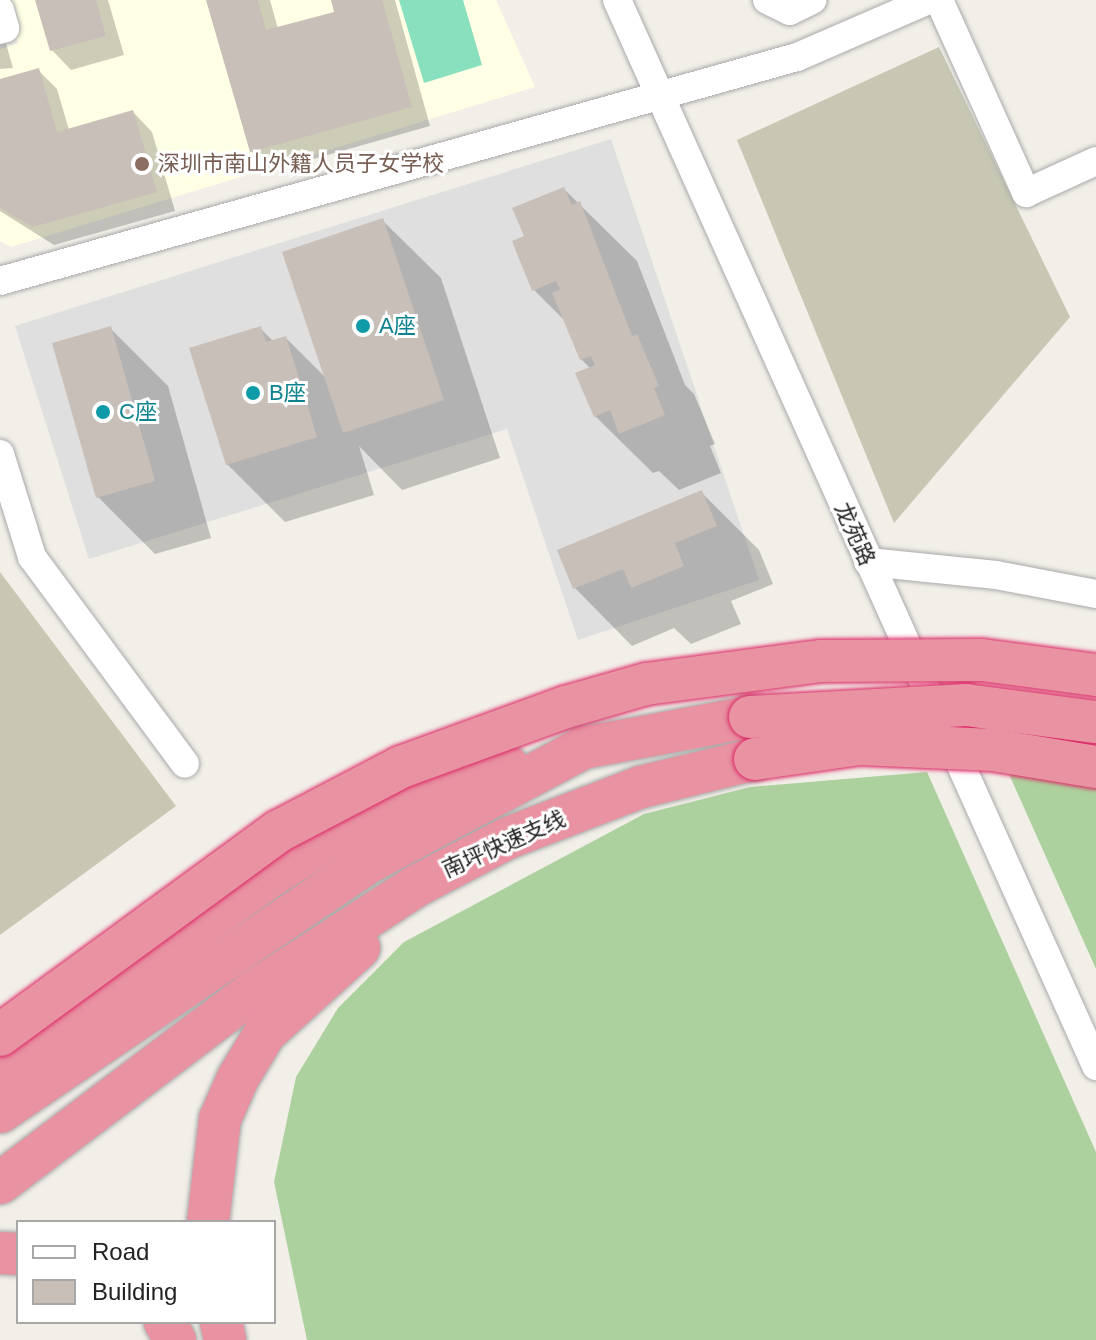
<!DOCTYPE html>
<html>
<head>
<meta charset="utf-8">
<style>
	body { margin:0 }
	#map { position:relative; width:1096px; height:1340px; overflow:hidden; background:#f2efe9; font-family:Arial,"Noto Sans SC",sans-serif }
	div>[style] { position:absolute }
	[style*='--x'] { left:calc(var(--x)*1px); top:calc(var(--y)*1px); width:calc(var(--w)*1px); rotate:calc(var(--a)*1deg) }
	.residential>* { inset:0; background:#e0dfdf }
	.education>* { inset:0; background:#ffffe5 }
	.construction>* { inset:0; background:#c7c7b4 }
	.forest>* { inset:0; background:#add19e }
	.pitch>* { inset:0; background:#88e0be }
	.shadow>* { inset:0; background:#0003 }
	.building>* { inset:0; background:#c7bfb8 }
	.roads { filter:drop-shadow(0 0 2px #a9a9a9) drop-shadow(0 0 2px #a9a9a9) }
	.minor>* { height:28px; margin:-14px; padding:0 14px; transform-origin:14px; border-radius:14px; background:#fff }
	.highway>* { height:42px; margin:-21px; padding:0 21px; transform-origin:21px; border-radius:21px; background:#e892a2 }
	.bridges { filter:drop-shadow(0 0 2px #dc2a67) drop-shadow(0 0 2px #dc2a67) }
	.highway-bridge>* { height:42px; margin:-21px; padding:0 21px; transform-origin:21px; border-radius:21px; background:#e892a2 }
	.dots>* { width:22px; height:22px; translate:-50% -50%; box-sizing:border-box; border:4px solid #fff; border-radius:50% }
	span { translate:-50% -50%; white-space:nowrap; text-align:center; line-height:1.15; -webkit-text-stroke:6px #fff; paint-order:stroke }
	.education-label { font-size:22px; color:#785e54 }
	.left { translate:0 -50%; text-align:left }
	.culture-label { font-size:22px; color:#0d838f }
	.street-label { font-size:22px; color:#222 }
	.legend { position:absolute; left:16px; top:1220px; width:260px; height:104px; box-sizing:border-box; background:#fff; border:2px solid #a7a7a7; margin:0; padding:10px 14px; list-style:none; font-size:24px; color:#222 }
	.legend li { display:flex; align-items:center; gap:16px; height:40px }
	.legend b { width:40px; border:2px solid #a7a7a7 }
</style>
</head>
<body>
<div id="map">
	<div class="residential">
		<div style="clip-path:polygon(611px 139px,759px 580px,578px 640px,507px 429px,89px 559px,15px 326px)"></div>
	</div>
	<div class="education">
		<div style="clip-path:polygon(6px 0,496px 0,535px 87px,11px 247px,0 241px,0 49px,18px 43px)"></div>
	</div>
	<div class="construction">
		<div style="clip-path:polygon(939px 47px,1070px 317px,894px 523px,737px 140px)"></div>
		<div style="clip-path:polygon(0 572px,176px 806px,0 935px)"></div>
	</div>
	<div class="forest">
		<div style="clip-path:polygon(1004px 763px,1096px 781px,1096px 969px)"></div>
		<div style="clip-path:polygon(927px 772px,1096px 1152px,1096px 1340px,307px 1340px,274px 1182px,296px 1077px,338px 1008px,404px 942px,644px 814px,750px 787px)"></div>
	</div>
	<div class="pitch">
		<div style="clip-path:polygon(399px 0,463px 0,482px 65px,424px 83px)"></div>
	</div>
	<div class="shadow">
		<div style="clip-path:polygon(37px 0,108px 0,124px 55px,71px 70px,52px 50px)"></div>
		<div style="clip-path:polygon(208px 0,270px 0,278px 29px,336px 13px,333px 0,395px 0,430px 126px,271px 171px,251px 151px)"></div>
		<div style="clip-path:polygon(0 23px,13px 68px,0 69px)"></div>
		<div style="clip-path:polygon(38px 70px,57px 89px,69px 130px,133px 112px,152px 132px,175px 211px,54px 245px,0 211px,0 81px)"></div>
		<div style="clip-path:polygon(564px 189px,637px 261px,685px 385px,694px 394px,715px 444px,710px 446px,721px 473px,679px 490px,659px 471px,653px 473px,595px 416px,591px 369px,581px 359px,566px 322px,534px 290px,527px 237px)"></div>
		<div style="clip-path:polygon(383px 221px,441px 278px,500px 458px,402px 490px,359px 446px,374px 495px,285px 522px,227px 464px,260px 328px,274px 342px,286px 338px,327px 379px)"></div>
		<div style="clip-path:polygon(110px 328px,168px 386px,211px 538px,155px 554px,98px 497px)"></div>
		<div style="clip-path:polygon(702px 493px,759px 550px,773px 584px,731px 601px,741px 624px,691px 644px,674px 628px,632px 646px,575px 588px)"></div>
	</div>
	<div class="building">
		<div style="clip-path:polygon(35px 0,96px 0,106px 36px,50px 51px)"></div>
		<div style="clip-path:polygon(206px 0,258px 0,266px 30px,334px 12px,331px 0,382px 0,412px 107px,250px 152px)"></div>
		<div style="clip-path:polygon(39px 68px,57px 132px,133px 110px,157px 192px,33px 227px,0 208px,0 79px)"></div>
		<div style="clip-path:polygon(564px 187px,572px 205px,580px 201px,632px 336px,637px 334px,659px 386px,654px 388px,665px 415px,619px 434px,610px 410px,594px 417px,575px 373px,595px 365px,591px 356px,580px 360px,552px 293px,560px 289px,556px 281px,532px 291px,512px 241px,524px 236px,512px 208px)"></div>
		<div style="clip-path:polygon(383px 218px,444px 400px,343px 433px,282px 252px)"></div>
		<div style="clip-path:polygon(111px 326px,155px 481px,96px 498px,52px 343px)"></div>
		<div style="clip-path:polygon(261px 326px,266px 342px,286px 336px,317px 437px,226px 465px,189px 348px)"></div>
		<div style="clip-path:polygon(702px 490px,717px 526px,675px 543px,684px 566px,631px 588px,623px 569px,573px 589px,557px 550px)"></div>
	</div>
	<div class="roads">
		<div class="minor">
			<div style="--x:617;--y:0;--w:1169;--a:65.8"></div>
			<div style="--x:767;--y:0;--w:25;--a:26"></div>
			<div style="--x:790;--y:11;--w:25;--a:-26"></div>
			<div style="--x:939;--y:0;--w:212;--a:65.7"></div>
			<div style="--x:1026;--y:193;--w:77;--a:-24.6"></div>
			<div style="--x:0;--y:10;--w:19;--a:74"></div>
			<div style="--x:5;--y:28;--w:5;--a:158"></div>
			<div style="--x:0;--y:281;--w:828;--a:-15.7"></div>
			<div style="--x:797;--y:57;--w:144;--a:-23.4"></div>
			<div style="--x:0;--y:454;--w:108;--a:72.7"></div>
			<div style="--x:32;--y:557;--w:257;--a:53.5"></div>
			<div style="--x:868;--y:562;--w:129;--a:5.8"></div>
			<div style="--x:996;--y:575;--w:102;--a:10.8"></div>
		</div>
		<div class="highway">
			<div style="--x:0;--y:1068;--w:339;--a:-35.3"></div>
			<div style="--x:277;--y:872;--w:77;--a:-32.2"></div>
			<div style="--x:342;--y:831;--w:74;--a:-25.5"></div>
			<div style="--x:409;--y:799;--w:104;--a:-18.4"></div>
			<div style="--x:0;--y:1112;--w:446;--a:-34.1"></div>
			<div style="--x:369;--y:862;--w:242;--a:-28"></div>
			<div style="--x:583;--y:748;--w:170;--a:-10.5"></div>
			<div style="--x:0;--y:1183;--w:318;--a:-37.1"></div>
			<div style="--x:254;--y:991;--w:195;--a:-32.9"></div>
			<div style="--x:418;--y:885;--w:102;--a:-27.6"></div>
			<div style="--x:508;--y:838;--w:142;--a:-21"></div>
			<div style="--x:641;--y:787;--w:117;--a:-13.8"></div>
			<div style="--x:208;--y:1222;--w:104;--a:-83.4"></div>
			<div style="--x:220;--y:1119;--w:45;--a:-66.3"></div>
			<div style="--x:238;--y:1078;--w:52;--a:-59"></div>
			<div style="--x:265;--y:1033;--w:127;--a:-42.1"></div>
			<div style="--x:0;--y:1253;--w:18;--a:3"></div>
			<div style="--x:165;--y:1322;--w:21;--a:61"></div>
			<div style="--x:221;--y:1322;--w:18;--a:77"></div>
		</div>
	</div>
	<div class="bridges">
		<div class="highway-bridge">
			<div style="--x:750;--y:717;--w:216;--a:-3.2"></div>
			<div style="--x:966;--y:705;--w:131;--a:7.5"></div>
			<div style="--x:755;--y:759;--w:106;--a:-8.1"></div>
			<div style="--x:860;--y:744;--w:133;--a:2.6"></div>
			<div style="--x:993;--y:750;--w:104;--a:9.4"></div>
			<div style="--x:0;--y:1035;--w:346;--a:-36.2"></div>
			<div style="--x:279;--y:831;--w:138;--a:-27.7"></div>
			<div style="--x:401;--y:767;--w:176;--a:-20"></div>
			<div style="--x:566;--y:707;--w:83;--a:-16"></div>
			<div style="--x:646;--y:684;--w:177;--a:-7.5"></div>
			<div style="--x:821;--y:661;--w:161;--a:-0.4"></div>
			<div style="--x:982;--y:660;--w:115;--a:7.5"></div>
		</div>
	</div>
	<div class="dots">
		<div style="left:142px;top:164px;background:#8d6e63"></div>
		<div style="left:363px;top:326px;background:#0f9aa8"></div>
		<div style="left:253px;top:393px;background:#0f9aa8"></div>
		<div style="left:103px;top:412px;background:#0f9aa8"></div>
	</div>
	<div class="education-label">
		<span class="left" style="left:158px;top:164px">深圳市南山外籍人员子女学校</span>
	</div>
	<div class="culture-label">
		<span class="left" style="left:379px;top:326px">A座</span>
		<span class="left" style="left:269px;top:393px">B座</span>
		<span class="left" style="left:119px;top:412px">C座</span>
	</div>
	<div class="street-label">
		<span style="left:855px;top:534px;rotate:66deg">龙苑路</span>
		<span style="left:504px;top:844px;rotate:-24deg">南坪快速支线</span>
	</div>
	<ul class="legend">
	<li><b style="height:10px;background:#fff"></b>Road</li>
	<li><b style="height:22px;background:#c7bfb8"></b>Building</li>
	</ul>
</div>
</body>
</html>
